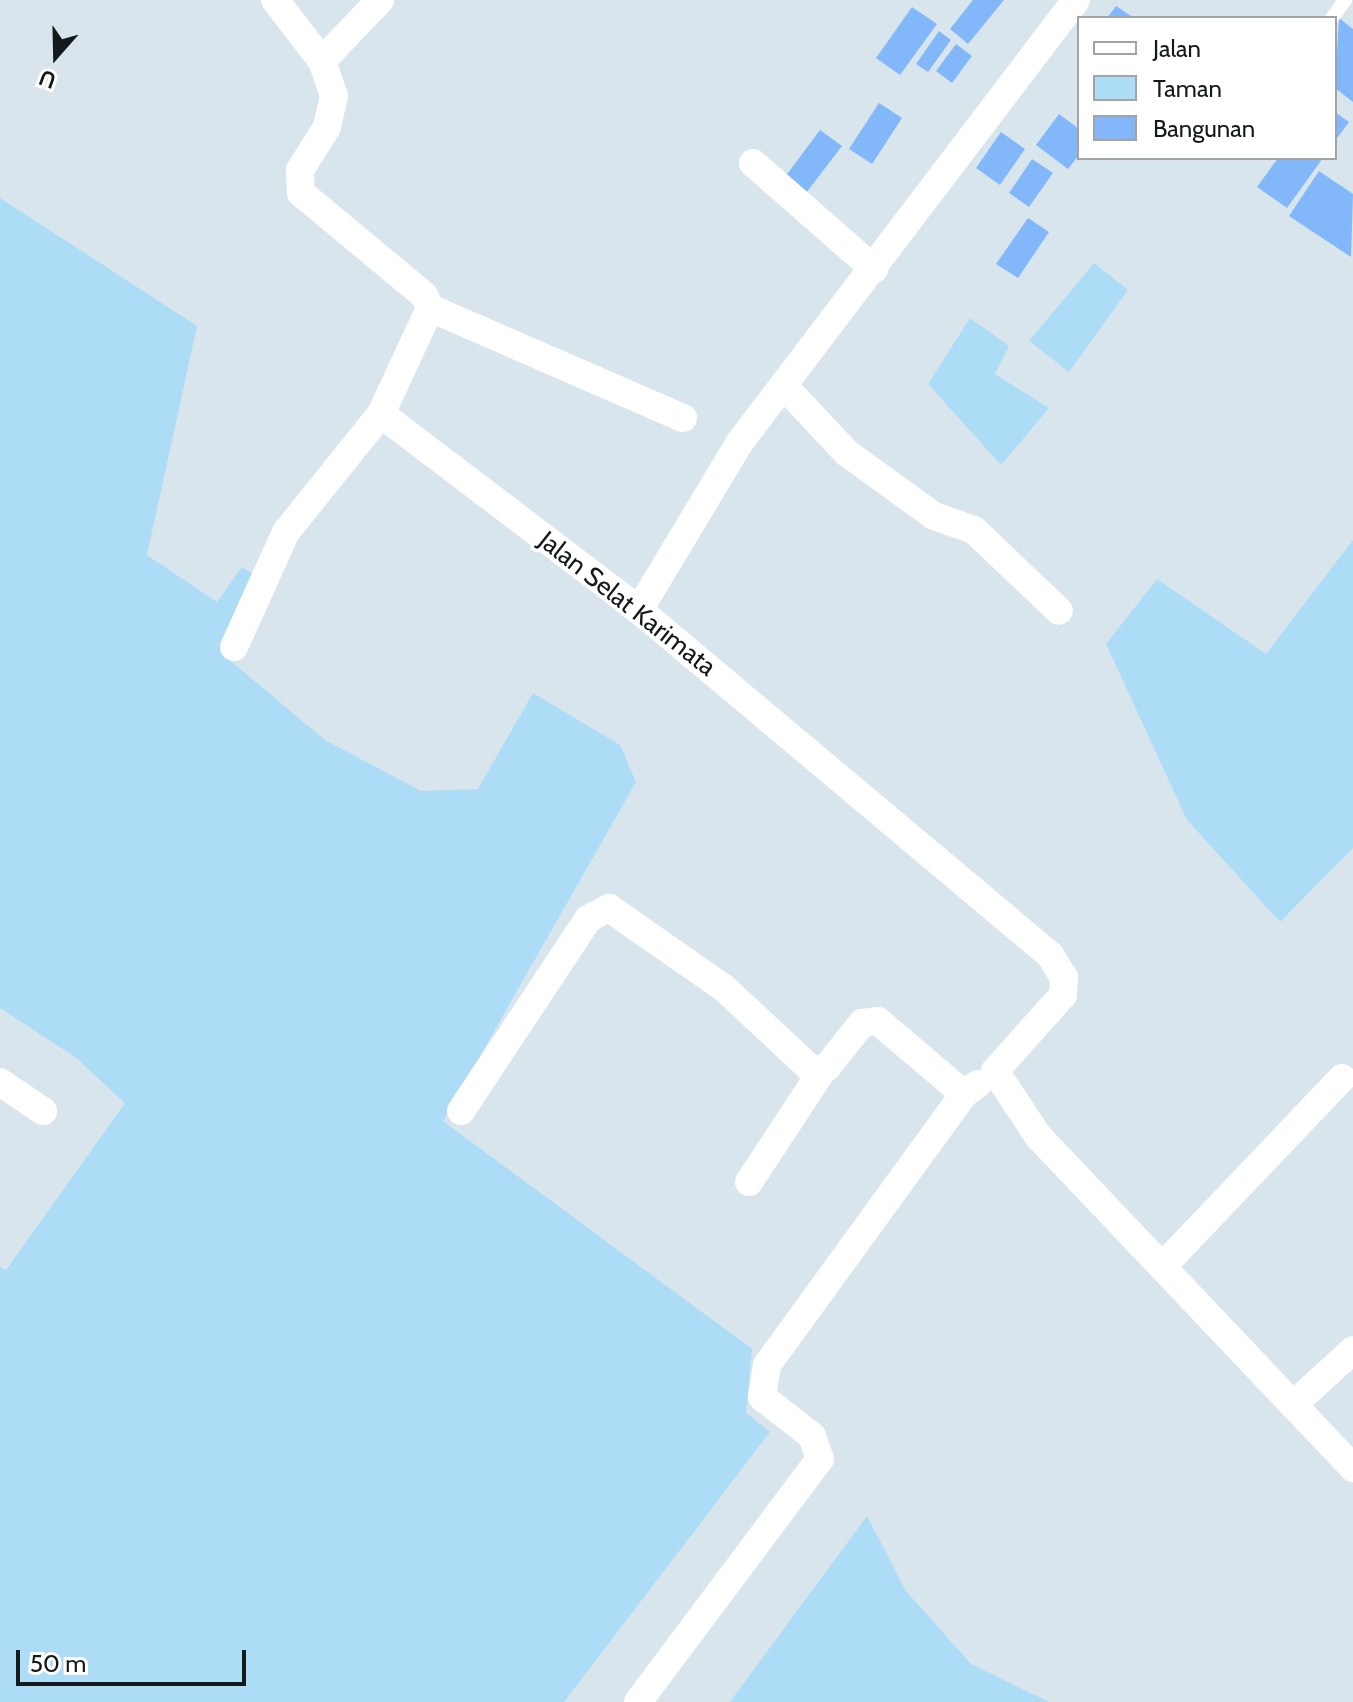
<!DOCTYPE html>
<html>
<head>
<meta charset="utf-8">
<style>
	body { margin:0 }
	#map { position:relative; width:1353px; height:1702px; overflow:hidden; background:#d8e5ed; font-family:Cabin,sans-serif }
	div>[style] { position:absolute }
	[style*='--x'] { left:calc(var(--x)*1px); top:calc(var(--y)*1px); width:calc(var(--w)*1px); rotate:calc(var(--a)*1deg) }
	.green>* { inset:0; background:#adddf6 }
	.building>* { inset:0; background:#82b8f9 }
	.service>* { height:14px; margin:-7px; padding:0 7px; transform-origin:7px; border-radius:7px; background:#fff }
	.minor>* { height:28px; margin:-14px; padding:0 14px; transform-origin:14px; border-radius:14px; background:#fff }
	span { translate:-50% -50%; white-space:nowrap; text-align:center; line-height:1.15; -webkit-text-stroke:7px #fff; paint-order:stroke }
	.street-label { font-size:26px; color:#14191c }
	.legend { position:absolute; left:1077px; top:16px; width:260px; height:144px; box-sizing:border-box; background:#fff; border:2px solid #a1a3a4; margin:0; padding:10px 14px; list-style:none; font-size:24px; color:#14191c }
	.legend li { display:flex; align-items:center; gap:16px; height:40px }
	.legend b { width:40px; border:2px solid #a1a3a4 }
	.north { position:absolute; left:16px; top:16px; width:80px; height:80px; -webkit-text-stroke:6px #fff; paint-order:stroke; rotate:200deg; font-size:22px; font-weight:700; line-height:32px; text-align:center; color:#14191c }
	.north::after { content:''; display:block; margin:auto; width:28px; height:36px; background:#14191c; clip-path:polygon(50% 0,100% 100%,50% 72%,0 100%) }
	.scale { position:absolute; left:16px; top:1650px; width:230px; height:36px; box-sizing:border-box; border:4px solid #14191c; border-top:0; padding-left:10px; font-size:24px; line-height:28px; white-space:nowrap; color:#14191c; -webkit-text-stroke:6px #fff; paint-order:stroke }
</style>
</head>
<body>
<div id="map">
	<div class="green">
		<div style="clip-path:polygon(0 198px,197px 326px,147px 555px,217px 602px,242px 567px,256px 576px,221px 653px,325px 740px,421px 791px,478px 789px,533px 693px,620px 745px,636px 782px,443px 1121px,752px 1349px,746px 1413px,770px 1432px,564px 1702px,0 1702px,0 1267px,6px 1270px,125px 1103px,75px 1057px,0 1008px)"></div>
		<div style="clip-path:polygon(1094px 263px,1128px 290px,1069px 372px,1029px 341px)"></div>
		<div style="clip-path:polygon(970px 318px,1009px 346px,995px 374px,1049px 408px,1001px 465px,928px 384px)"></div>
		<div style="clip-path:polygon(1353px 540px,1353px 848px,1280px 922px,1187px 820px,1106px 644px,1157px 579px,1266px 654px)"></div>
		<div style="clip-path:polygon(867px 1516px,906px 1591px,971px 1664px,1049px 1702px,730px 1702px)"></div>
	</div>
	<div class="building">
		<div style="clip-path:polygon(973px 0,1004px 0,968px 44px,950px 29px)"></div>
		<div style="clip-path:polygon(1116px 6px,1134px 18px,1107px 18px)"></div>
		<div style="clip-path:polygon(912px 7px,937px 24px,900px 75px,876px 58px)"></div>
		<div style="clip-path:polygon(1339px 18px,1353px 29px,1353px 102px,1335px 88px)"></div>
		<div style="clip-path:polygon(939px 31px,951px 40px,928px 72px,916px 64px)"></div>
		<div style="clip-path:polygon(956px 44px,972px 56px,952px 83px,936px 71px)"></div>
		<div style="clip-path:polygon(879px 103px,902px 118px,872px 164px,849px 149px)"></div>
		<div style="clip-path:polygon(1335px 112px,1349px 122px,1335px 141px)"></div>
		<div style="clip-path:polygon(1059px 114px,1079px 129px,1079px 155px,1068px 169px,1036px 145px)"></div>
		<div style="clip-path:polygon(820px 130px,842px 146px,806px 193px,785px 177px)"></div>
		<div style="clip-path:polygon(1001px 132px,1025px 149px,1000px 185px,976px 168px)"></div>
		<div style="clip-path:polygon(1278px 158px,1323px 158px,1287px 208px,1257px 187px)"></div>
		<div style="clip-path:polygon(1032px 159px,1053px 173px,1029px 207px,1009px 193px)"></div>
		<div style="clip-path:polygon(1319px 171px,1353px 194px,1351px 257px,1289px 216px)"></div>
		<div style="clip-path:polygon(1028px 218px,1049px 232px,1018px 278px,996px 264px)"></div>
	</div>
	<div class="service">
		<div style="--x:1332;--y:18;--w:22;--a:-54"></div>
	</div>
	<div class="minor">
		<div style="--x:275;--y:0;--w:77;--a:52.4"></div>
		<div style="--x:322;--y:61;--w:37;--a:71"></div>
		<div style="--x:334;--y:96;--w:32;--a:103"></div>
		<div style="--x:327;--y:127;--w:51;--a:122.1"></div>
		<div style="--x:300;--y:170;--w:23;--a:88"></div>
		<div style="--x:301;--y:193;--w:160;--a:39.7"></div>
		<div style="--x:424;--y:295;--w:14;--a:65"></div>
		<div style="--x:430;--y:308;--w:117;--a:114.8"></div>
		<div style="--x:381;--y:414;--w:324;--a:37.2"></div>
		<div style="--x:639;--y:610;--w:537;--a:40.01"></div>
		<div style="--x:1050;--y:955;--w:26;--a:58"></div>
		<div style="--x:1064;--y:977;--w:18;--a:93"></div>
		<div style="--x:1063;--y:995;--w:102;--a:131.8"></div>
		<div style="--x:995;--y:1071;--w:78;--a:56.5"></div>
		<div style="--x:1038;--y:1136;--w:458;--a:46.5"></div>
		<div style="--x:322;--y:61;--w:84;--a:-46.4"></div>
		<div style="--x:753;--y:163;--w:161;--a:41.2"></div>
		<div style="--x:430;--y:308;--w:276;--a:23.5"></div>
		<div style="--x:784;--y:386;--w:92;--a:46.8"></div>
		<div style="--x:847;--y:453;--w:107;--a:35.9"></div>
		<div style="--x:934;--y:516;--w:42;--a:19.3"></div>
		<div style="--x:974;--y:530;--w:117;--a:43.6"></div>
		<div style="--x:639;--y:610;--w:196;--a:-59"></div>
		<div style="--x:740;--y:442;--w:555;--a:-52.76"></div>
		<div style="--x:234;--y:647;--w:126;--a:-65.7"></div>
		<div style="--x:286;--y:532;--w:151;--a:-51.2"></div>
		<div style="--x:0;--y:1082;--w:52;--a:34"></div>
		<div style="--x:461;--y:1111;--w:230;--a:-56.5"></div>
		<div style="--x:588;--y:919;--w:24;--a:-28"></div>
		<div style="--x:609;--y:908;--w:140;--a:34.8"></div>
		<div style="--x:724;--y:988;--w:122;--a:43"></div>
		<div style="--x:813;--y:1071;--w:15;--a:-16"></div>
		<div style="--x:827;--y:1067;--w:56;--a:-51.5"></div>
		<div style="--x:862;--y:1023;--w:16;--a:-7"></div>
		<div style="--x:878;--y:1021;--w:113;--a:40.3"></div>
		<div style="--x:964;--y:1094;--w:17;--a:-36"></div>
		<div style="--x:749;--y:1182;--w:133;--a:-56.7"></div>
		<div style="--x:1162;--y:1267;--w:261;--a:-46.4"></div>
		<div style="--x:1293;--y:1405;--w:81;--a:-42.5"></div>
		<div style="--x:638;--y:1702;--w:304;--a:-53.2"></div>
		<div style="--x:820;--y:1459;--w:24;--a:-109"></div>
		<div style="--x:812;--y:1436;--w:63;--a:-142"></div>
		<div style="--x:762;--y:1397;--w:32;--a:-81"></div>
		<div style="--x:767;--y:1365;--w:335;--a:-54"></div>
	</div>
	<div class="street-label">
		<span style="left:627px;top:604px;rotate:38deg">Jalan Selat Karimata</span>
	</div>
	<ul class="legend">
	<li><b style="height:10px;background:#fff"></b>Jalan</li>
	<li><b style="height:22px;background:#adddf6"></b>Taman</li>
	<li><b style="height:22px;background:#82b8f9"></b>Bangunan</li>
	</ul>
	<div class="north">U</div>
	<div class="scale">50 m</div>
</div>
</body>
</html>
